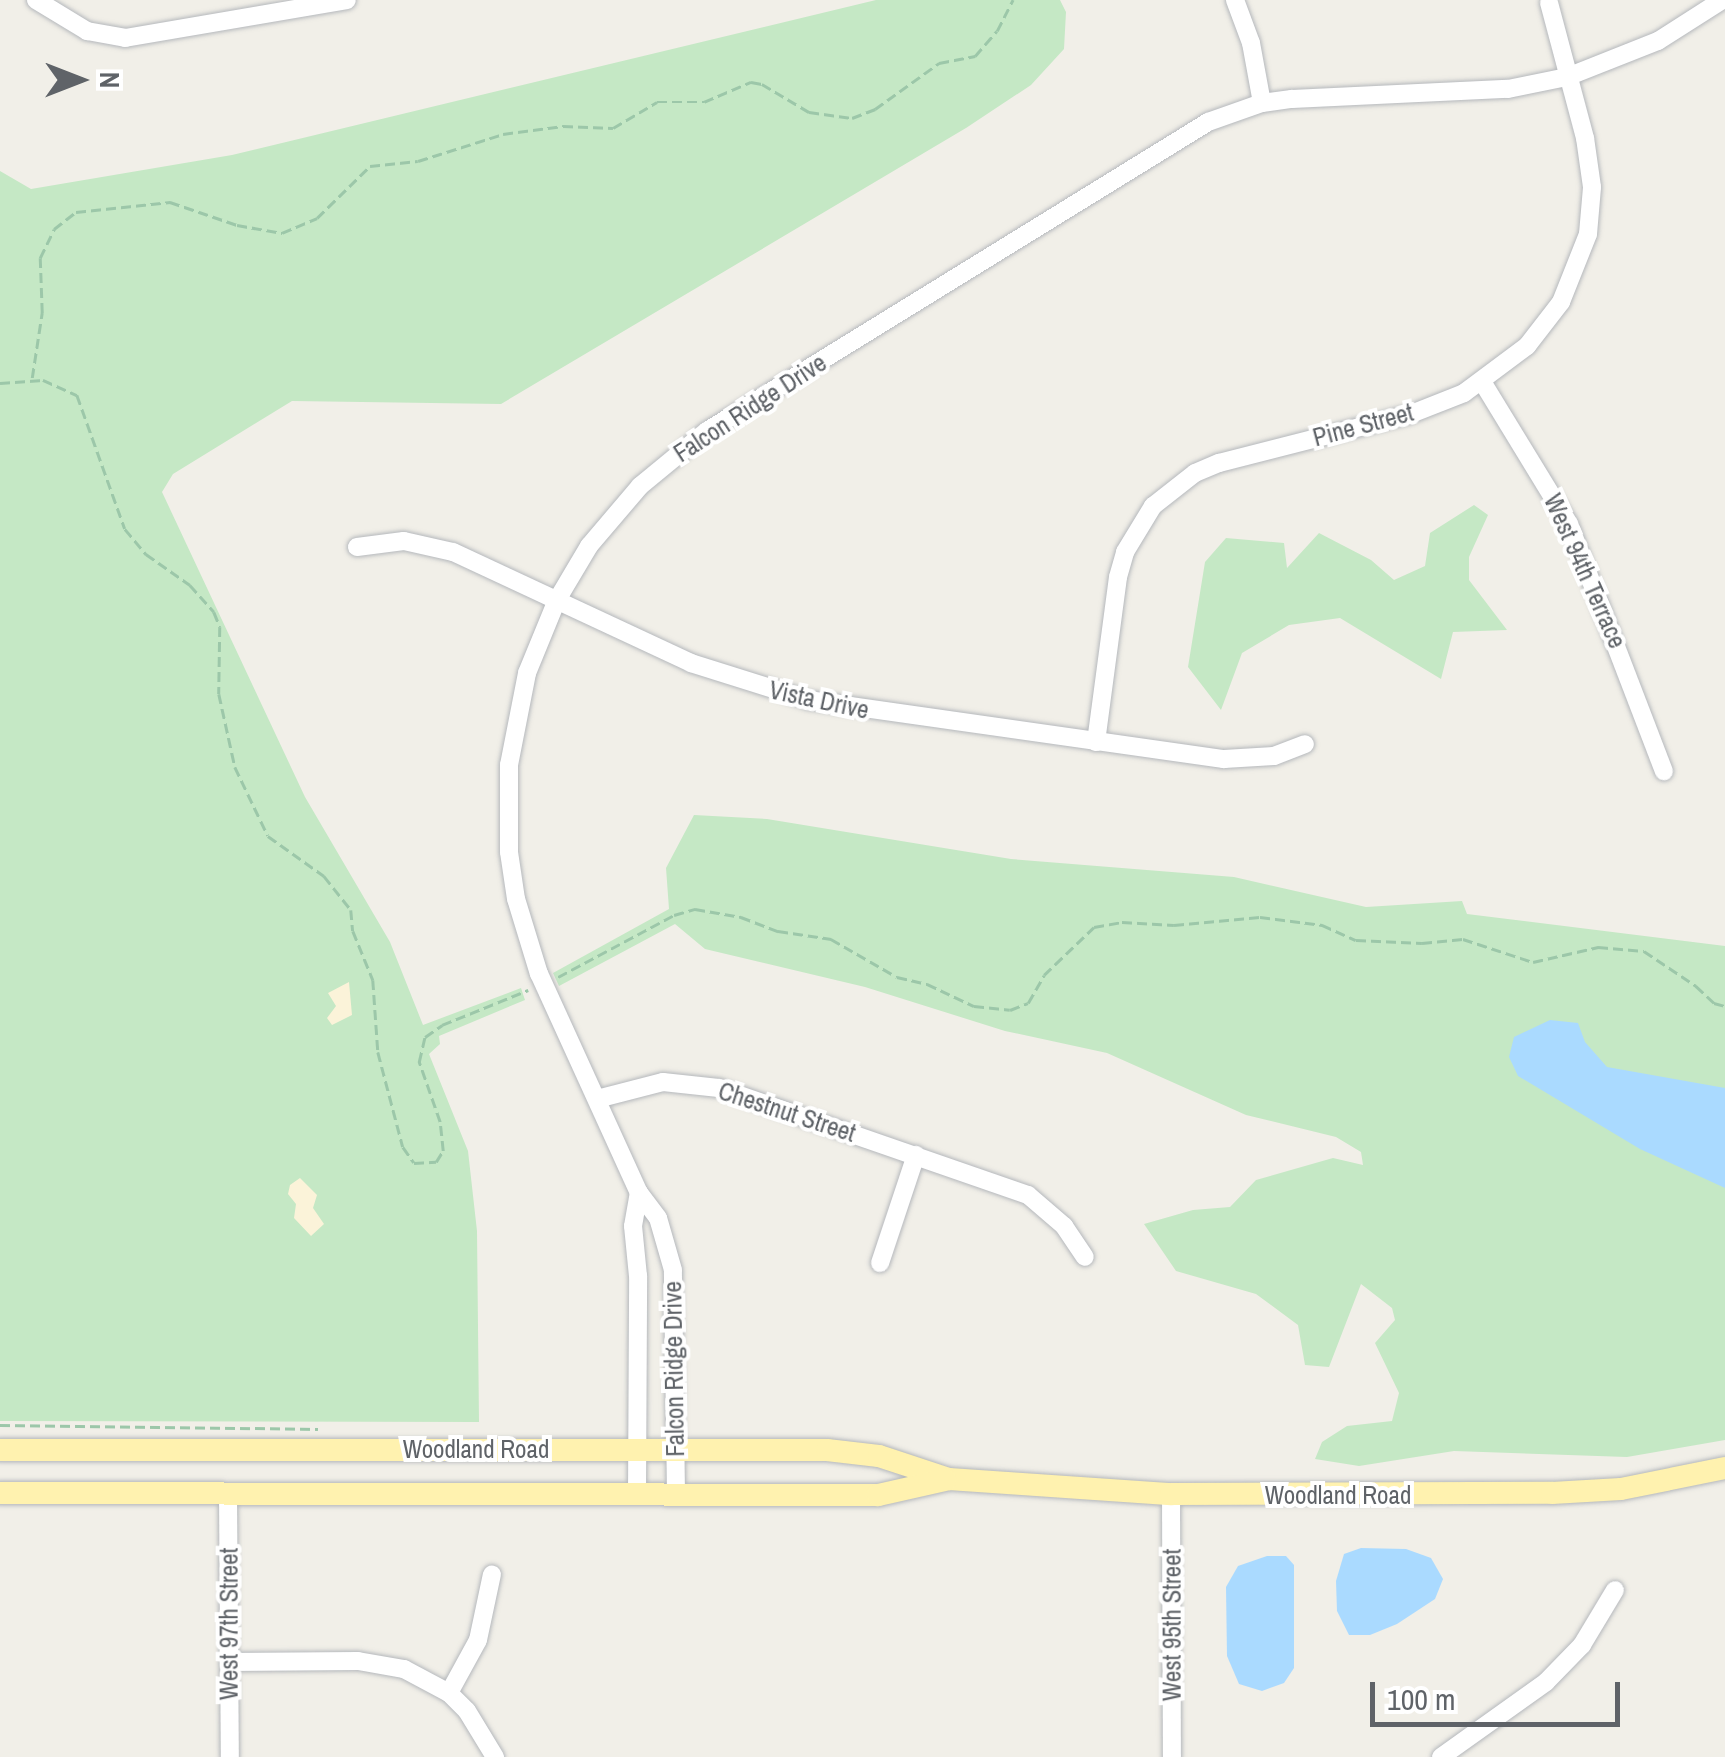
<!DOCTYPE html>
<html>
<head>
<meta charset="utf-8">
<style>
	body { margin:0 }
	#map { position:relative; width:1725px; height:1757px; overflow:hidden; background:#f1efe8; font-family:"Archivo Narrow",sans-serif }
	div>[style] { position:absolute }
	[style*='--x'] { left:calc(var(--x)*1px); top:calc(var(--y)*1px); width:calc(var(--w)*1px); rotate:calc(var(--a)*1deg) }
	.green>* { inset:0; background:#c5e8c5 }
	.sand>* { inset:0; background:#fbf3d9 }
	.water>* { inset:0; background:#aadaff }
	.path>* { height:2.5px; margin-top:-1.25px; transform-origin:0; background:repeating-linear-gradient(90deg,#9cc7a9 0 10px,transparent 0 15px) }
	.roads { filter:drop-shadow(0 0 2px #b5b8bc) drop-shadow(0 0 2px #b5b8bc) }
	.minor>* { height:18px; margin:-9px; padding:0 9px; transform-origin:9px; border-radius:9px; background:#fff }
	.major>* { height:22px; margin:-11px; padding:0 11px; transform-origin:11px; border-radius:11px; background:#fff2af }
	span { translate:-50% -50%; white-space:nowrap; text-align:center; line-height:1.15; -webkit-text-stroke:8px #fff; paint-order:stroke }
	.street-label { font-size:25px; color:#5f6368 }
	.north { position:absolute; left:30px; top:30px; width:100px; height:100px; -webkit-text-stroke:8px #fff; paint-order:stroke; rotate:90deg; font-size:28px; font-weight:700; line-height:40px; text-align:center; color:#5f6368 }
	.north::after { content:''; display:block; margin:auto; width:35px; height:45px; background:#5f6368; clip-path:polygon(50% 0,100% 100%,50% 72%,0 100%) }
	.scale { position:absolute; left:1370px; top:1682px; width:250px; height:45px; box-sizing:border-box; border:5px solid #5f6368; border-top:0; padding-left:12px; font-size:30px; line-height:35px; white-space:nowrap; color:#5f6368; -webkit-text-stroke:8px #fff; paint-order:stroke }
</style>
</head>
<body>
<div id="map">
	<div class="green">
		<div style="clip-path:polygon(876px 0,1060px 0,1066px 12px,1064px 49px,1031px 85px,966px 128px,501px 404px,292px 401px,173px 474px,162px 492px,305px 797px,390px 942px,423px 1025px,521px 988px,525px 1000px,439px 1036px,440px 1044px,429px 1054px,468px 1151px,477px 1231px,479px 1422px,0 1421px,0 171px,31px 189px,232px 155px)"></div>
		<div style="clip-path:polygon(1474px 505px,1488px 515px,1469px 557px,1469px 580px,1507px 630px,1453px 632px,1441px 679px,1340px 618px,1289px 625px,1242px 653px,1221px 710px,1188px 667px,1205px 562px,1226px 538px,1284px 543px,1287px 568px,1319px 533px,1371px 560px,1394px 580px,1425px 566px,1430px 533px)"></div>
		<div style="clip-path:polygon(694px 815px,767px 819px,1011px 859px,1234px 877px,1366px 907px,1462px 901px,1467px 914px,1725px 946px,1725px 1440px,1627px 1457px,1454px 1451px,1359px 1466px,1315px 1459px,1322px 1442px,1347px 1426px,1392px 1421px,1399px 1393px,1375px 1343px,1395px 1320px,1392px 1308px,1361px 1284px,1329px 1367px,1305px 1365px,1298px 1325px,1256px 1294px,1176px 1271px,1144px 1224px,1193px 1210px,1230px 1207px,1256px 1180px,1333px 1158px,1363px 1165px,1361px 1152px,1336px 1137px,1246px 1115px,1107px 1053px,1005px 1031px,865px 987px,705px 949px,675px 924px,559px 986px,553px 973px,669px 909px,666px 868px)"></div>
	</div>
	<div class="sand">
		<div style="clip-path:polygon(349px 982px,352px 1015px,332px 1025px,327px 1018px,336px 1006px,328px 993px)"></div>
		<div style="clip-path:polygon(300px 1178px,317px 1195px,313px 1208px,324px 1224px,311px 1236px,294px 1218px,296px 1204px,288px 1194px,290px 1185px)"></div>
	</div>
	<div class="water">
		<div style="clip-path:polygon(1550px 1020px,1578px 1023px,1585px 1042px,1607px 1067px,1725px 1088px,1725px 1188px,1640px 1149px,1518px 1076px,1509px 1057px,1514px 1037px)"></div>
		<div style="clip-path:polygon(1361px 1548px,1406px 1549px,1431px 1558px,1443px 1579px,1435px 1599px,1397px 1624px,1370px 1635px,1349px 1635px,1337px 1611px,1336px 1581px,1344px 1554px)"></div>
		<div style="clip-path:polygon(1267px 1556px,1286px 1556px,1294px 1565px,1294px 1668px,1284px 1683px,1262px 1691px,1239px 1684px,1227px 1656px,1226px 1587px,1238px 1566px)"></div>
	</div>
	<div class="path">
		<div style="--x:32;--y:378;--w:66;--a:-81.3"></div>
		<div style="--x:42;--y:313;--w:55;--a:-92.1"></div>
		<div style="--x:40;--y:258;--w:32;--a:-64"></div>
		<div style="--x:54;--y:229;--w:28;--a:-38"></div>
		<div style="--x:76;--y:212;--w:95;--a:-6.1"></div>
		<div style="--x:170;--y:202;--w:71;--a:18.9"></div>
		<div style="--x:237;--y:225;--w:46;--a:10.1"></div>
		<div style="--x:282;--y:233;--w:38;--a:-23"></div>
		<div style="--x:317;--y:218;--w:74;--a:-44.5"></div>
		<div style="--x:370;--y:166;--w:48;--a:-5.9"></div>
		<div style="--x:418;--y:161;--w:89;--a:-17.6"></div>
		<div style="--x:503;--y:134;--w:61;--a:-7.6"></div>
		<div style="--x:563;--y:126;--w:50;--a:2.3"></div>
		<div style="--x:613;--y:128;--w:51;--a:-30.6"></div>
		<div style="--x:657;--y:102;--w:47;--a:0"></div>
		<div style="--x:704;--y:102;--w:51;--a:-23.1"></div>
		<div style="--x:751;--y:82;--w:11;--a:10"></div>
		<div style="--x:762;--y:84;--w:55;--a:30.8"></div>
		<div style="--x:809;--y:112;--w:43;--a:7.9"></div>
		<div style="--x:852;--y:118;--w:25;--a:-21"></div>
		<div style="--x:875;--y:109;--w:79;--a:-35.7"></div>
		<div style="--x:939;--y:63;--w:37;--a:-11"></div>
		<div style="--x:975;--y:56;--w:33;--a:-49"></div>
		<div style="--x:997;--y:31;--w:35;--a:-63"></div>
		<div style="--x:0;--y:383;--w:43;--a:-4"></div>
		<div style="--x:43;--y:380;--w:37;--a:24"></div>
		<div style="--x:77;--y:395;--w:142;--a:70.3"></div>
		<div style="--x:125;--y:529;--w:33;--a:50"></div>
		<div style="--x:146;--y:554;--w:54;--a:35.2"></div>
		<div style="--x:190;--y:585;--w:36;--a:48"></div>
		<div style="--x:214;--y:612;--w:16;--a:68"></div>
		<div style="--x:220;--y:627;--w:67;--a:90.9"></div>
		<div style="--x:219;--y:694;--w:75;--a:77.6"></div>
		<div style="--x:235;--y:767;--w:76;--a:64.4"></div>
		<div style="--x:268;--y:836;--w:69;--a:35.5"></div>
		<div style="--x:324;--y:876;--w:43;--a:51.5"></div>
		<div style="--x:351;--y:910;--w:21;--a:85"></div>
		<div style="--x:353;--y:931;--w:53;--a:67.8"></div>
		<div style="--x:373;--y:980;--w:72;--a:86"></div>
		<div style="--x:378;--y:1052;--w:98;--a:75.3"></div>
		<div style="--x:403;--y:1147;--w:19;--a:55"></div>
		<div style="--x:414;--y:1163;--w:22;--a:-3"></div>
		<div style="--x:436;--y:1162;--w:13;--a:-58"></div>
		<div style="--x:443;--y:1151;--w:29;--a:-96"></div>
		<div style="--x:440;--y:1122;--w:64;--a:-109.3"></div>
		<div style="--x:419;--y:1062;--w:26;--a:-77"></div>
		<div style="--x:425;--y:1037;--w:21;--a:-35"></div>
		<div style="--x:442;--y:1025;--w:93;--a:-22.1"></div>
		<div style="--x:558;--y:977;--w:132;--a:-28.1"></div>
		<div style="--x:674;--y:915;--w:22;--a:-16"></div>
		<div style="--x:695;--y:909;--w:47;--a:9.9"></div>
		<div style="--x:741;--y:917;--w:40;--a:21"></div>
		<div style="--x:778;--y:931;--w:54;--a:8.6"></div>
		<div style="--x:831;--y:939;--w:76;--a:29.9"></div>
		<div style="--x:897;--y:977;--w:31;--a:13"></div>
		<div style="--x:927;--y:984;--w:52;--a:25.1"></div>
		<div style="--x:974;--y:1006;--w:36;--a:6"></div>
		<div style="--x:1010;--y:1010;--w:19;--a:-21"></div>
		<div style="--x:1028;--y:1003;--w:32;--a:-60"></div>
		<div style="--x:1044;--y:975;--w:69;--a:-43.8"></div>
		<div style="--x:1094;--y:927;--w:28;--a:-10"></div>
		<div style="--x:1122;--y:922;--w:52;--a:3.3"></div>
		<div style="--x:1174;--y:925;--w:86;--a:-5.3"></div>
		<div style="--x:1260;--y:917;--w:63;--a:7.4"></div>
		<div style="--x:1322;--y:925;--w:37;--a:24"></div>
		<div style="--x:1356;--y:940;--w:66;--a:2.6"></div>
		<div style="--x:1422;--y:943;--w:41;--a:-5.6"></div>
		<div style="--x:1463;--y:939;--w:74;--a:18.2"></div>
		<div style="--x:1533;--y:962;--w:67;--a:-13"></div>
		<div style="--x:1598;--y:947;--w:46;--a:5"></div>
		<div style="--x:1644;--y:951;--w:63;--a:33.9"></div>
		<div style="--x:1696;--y:986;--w:25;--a:43"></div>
		<div style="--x:1714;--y:1003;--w:11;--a:15"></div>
		<div style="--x:0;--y:1425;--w:318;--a:0.7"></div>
	</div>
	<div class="roads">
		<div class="minor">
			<div style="--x:36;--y:0;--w:60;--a:31.3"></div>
			<div style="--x:87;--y:31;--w:39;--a:10"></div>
			<div style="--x:125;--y:38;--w:225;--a:-9.7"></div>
			<div style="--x:1235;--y:0;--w:46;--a:69.6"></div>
			<div style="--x:1251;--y:43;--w:61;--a:79.6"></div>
			<div style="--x:1483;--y:383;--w:165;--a:58.6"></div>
			<div style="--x:1569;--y:524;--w:265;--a:69"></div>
			<div style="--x:357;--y:547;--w:47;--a:-7.3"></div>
			<div style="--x:404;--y:541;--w:50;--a:12.7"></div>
			<div style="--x:453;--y:552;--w:263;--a:25"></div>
			<div style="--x:691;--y:663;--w:123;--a:17.5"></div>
			<div style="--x:808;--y:700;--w:420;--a:8.1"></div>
			<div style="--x:1224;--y:759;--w:50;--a:-3.4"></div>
			<div style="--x:1274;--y:756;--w:33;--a:-21"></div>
			<div style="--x:1096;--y:742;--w:166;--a:-82.4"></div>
			<div style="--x:1118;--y:577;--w:26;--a:-74"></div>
			<div style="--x:1125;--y:552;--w:54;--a:-58.7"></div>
			<div style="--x:1153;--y:506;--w:53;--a:-38.2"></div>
			<div style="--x:1195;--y:473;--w:26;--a:-23"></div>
			<div style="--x:1219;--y:463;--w:198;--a:-14.3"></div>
			<div style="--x:1411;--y:414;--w:57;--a:-21.6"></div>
			<div style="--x:1464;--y:393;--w:79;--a:-36.7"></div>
			<div style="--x:1527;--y:346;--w:56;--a:-52.3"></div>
			<div style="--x:1561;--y:302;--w:73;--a:-68.3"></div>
			<div style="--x:1588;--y:234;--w:47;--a:-85.1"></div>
			<div style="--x:1592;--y:187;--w:49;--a:-98.1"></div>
			<div style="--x:1585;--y:138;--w:140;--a:-104.9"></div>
			<div style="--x:597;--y:1099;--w:68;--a:-14.4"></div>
			<div style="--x:663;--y:1082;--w:56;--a:6.1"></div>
			<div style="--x:719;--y:1088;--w:327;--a:19.1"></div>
			<div style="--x:1028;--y:1195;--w:48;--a:40.7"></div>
			<div style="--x:1064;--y:1226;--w:37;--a:56"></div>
			<div style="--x:880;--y:1263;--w:114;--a:-71.6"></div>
			<div style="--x:228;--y:1492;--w:265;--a:89.6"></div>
			<div style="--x:637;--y:1494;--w:218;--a:-89.7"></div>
			<div style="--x:638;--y:1276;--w:50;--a:-95.7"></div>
			<div style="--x:633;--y:1226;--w:34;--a:-80"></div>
			<div style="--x:676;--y:1494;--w:224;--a:-90.8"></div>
			<div style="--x:673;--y:1270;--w:54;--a:-106.1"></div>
			<div style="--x:658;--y:1218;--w:31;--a:-127"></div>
			<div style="--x:639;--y:1193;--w:241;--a:-114.5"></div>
			<div style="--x:539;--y:974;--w:78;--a:-107"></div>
			<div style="--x:516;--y:899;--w:48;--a:-98.5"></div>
			<div style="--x:509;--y:852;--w:87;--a:-90"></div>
			<div style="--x:509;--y:765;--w:94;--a:-78.9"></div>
			<div style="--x:527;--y:673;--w:79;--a:-67.7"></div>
			<div style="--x:557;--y:600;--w:63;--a:-59.3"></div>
			<div style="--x:589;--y:546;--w:79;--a:-49.6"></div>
			<div style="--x:640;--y:486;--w:87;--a:-39.4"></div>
			<div style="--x:707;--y:431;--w:589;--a:-31.66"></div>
			<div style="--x:1208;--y:122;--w:57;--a:-19.4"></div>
			<div style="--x:1262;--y:103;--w:30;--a:-8"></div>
			<div style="--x:1292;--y:99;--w:216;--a:-2.7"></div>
			<div style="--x:1508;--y:89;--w:60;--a:-11.5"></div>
			<div style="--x:1567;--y:77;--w:98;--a:-21.6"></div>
			<div style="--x:1658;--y:41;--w:76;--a:-32.6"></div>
			<div style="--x:1171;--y:1494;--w:263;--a:89.8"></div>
			<div style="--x:229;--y:1662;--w:129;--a:-0.4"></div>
			<div style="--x:358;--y:1661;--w:47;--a:9.9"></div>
			<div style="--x:404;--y:1669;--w:51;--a:28.1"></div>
			<div style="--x:449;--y:1693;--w:25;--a:45"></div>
			<div style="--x:467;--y:1711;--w:54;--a:58.7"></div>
			<div style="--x:449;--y:1693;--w:60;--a:-61.3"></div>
			<div style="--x:478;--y:1640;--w:67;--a:-78"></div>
			<div style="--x:1441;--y:1757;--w:129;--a:-35.5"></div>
			<div style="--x:1546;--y:1682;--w:52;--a:-45.8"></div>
			<div style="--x:1582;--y:1645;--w:64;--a:-59"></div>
		</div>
		<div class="major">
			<div style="--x:0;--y:1450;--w:827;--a:0"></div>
			<div style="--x:827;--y:1450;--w:52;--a:6.6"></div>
			<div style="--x:879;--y:1456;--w:74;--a:18.2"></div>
			<div style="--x:949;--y:1479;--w:223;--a:3.9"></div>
			<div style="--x:1171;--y:1494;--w:381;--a:-0.2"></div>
			<div style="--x:1552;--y:1493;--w:69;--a:-3.3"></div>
			<div style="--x:1621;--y:1489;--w:106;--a:-11.4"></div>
			<div style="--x:0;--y:1493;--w:878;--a:0.13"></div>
			<div style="--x:878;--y:1495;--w:69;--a:-12.6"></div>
		</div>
	</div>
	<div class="street-label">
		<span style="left:750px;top:408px;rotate:-33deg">Falcon Ridge Drive</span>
		<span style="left:1363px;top:425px;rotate:-15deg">Pine Street</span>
		<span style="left:1585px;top:571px;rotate:66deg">West 94th Terrace</span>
		<span style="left:819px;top:700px;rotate:12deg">Vista Drive</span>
		<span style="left:787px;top:1112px;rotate:18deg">Chestnut Street</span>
		<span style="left:674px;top:1369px;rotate:-91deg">Falcon Ridge Drive</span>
		<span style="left:476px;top:1449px">Woodland Road</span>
		<span style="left:1338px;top:1495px">Woodland Road</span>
		<span style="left:229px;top:1624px;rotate:-90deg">West 97th Street</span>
		<span style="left:1172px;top:1625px;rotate:-90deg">West 95th Street</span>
	</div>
	<div class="north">N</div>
	<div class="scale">100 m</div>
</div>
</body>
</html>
